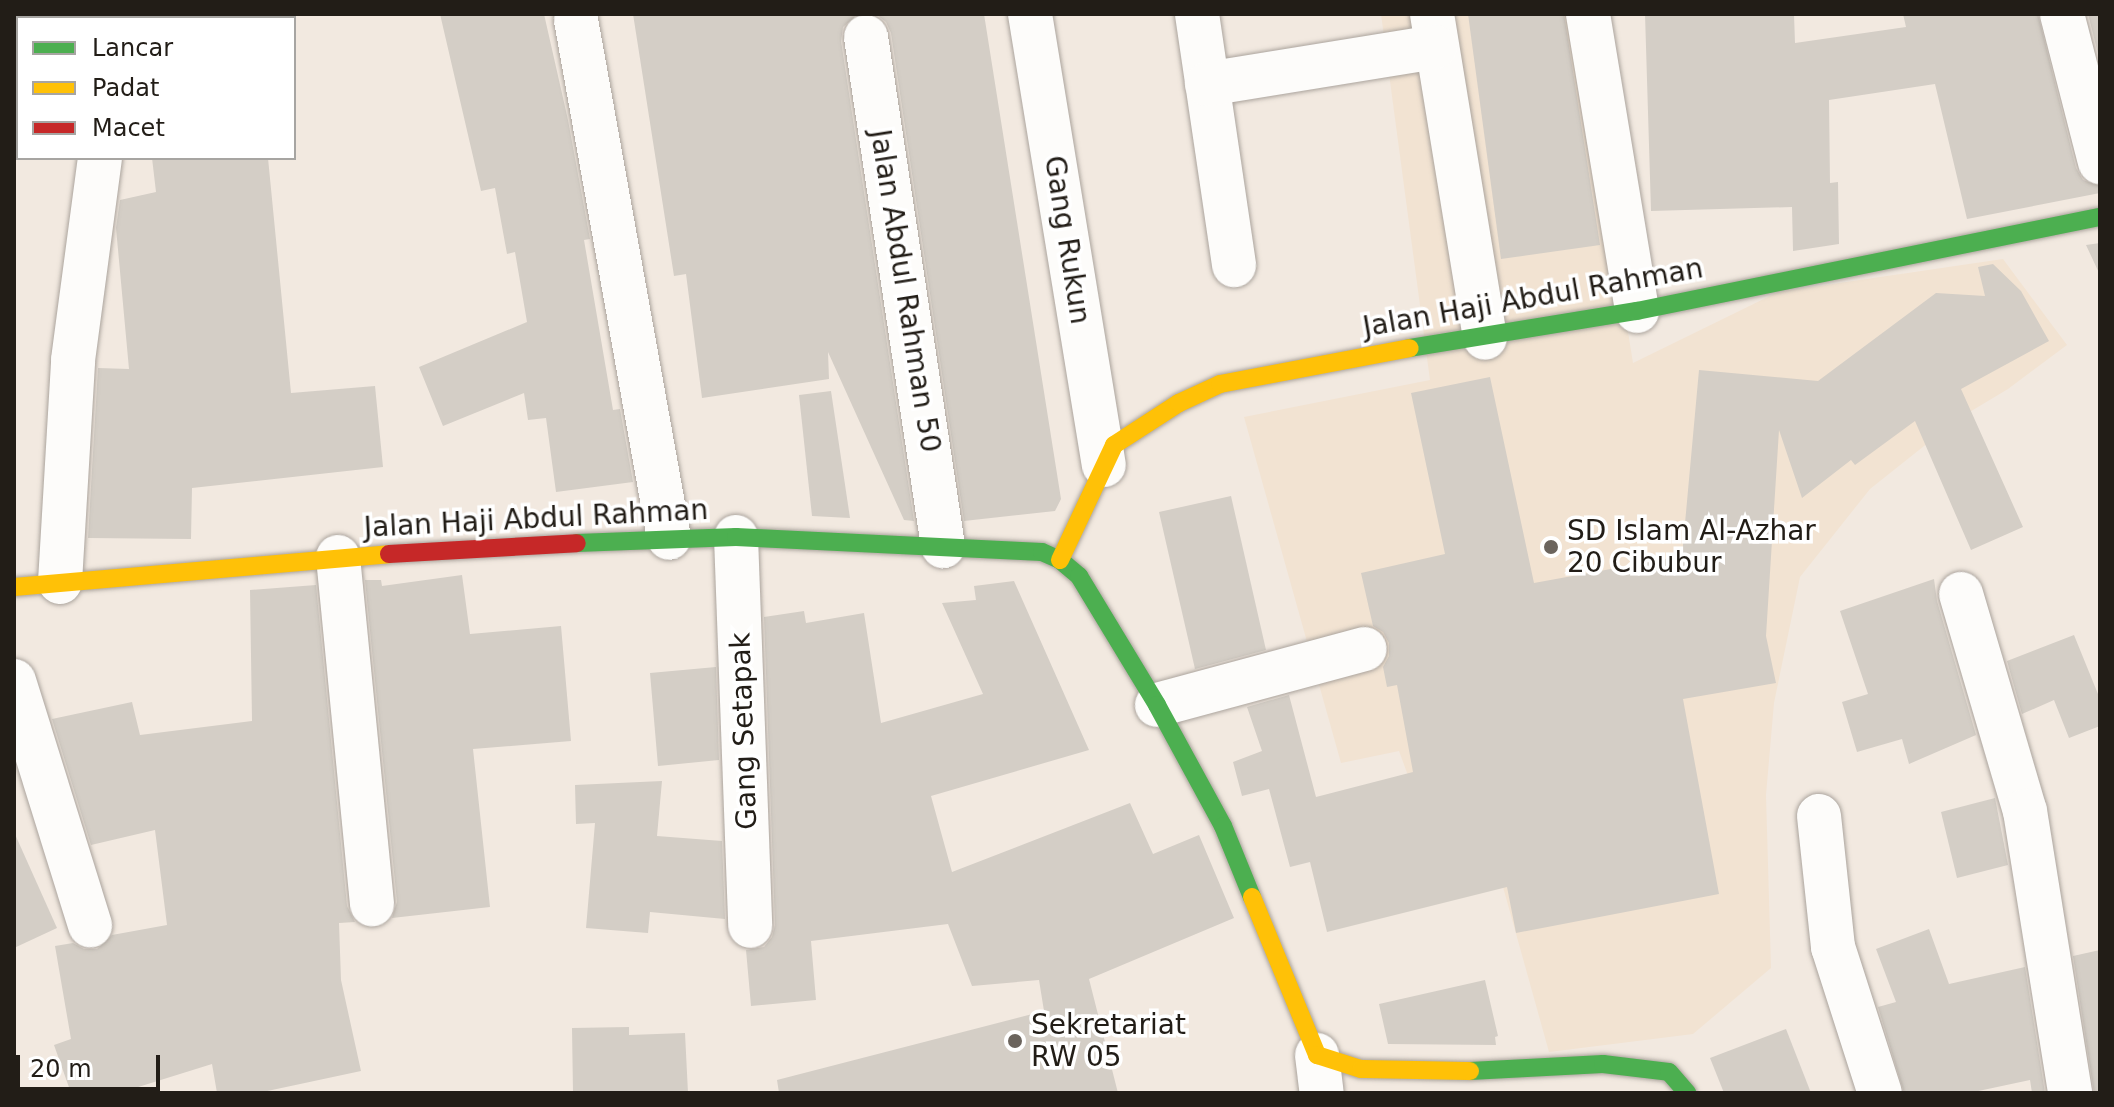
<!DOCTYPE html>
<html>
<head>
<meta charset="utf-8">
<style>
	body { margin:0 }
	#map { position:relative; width:2114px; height:1107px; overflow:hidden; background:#f2e9e0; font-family:"DejaVu Sans",sans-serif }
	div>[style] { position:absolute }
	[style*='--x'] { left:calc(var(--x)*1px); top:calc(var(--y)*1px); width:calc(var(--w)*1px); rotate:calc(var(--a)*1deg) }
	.built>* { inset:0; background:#f2e3d2 }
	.building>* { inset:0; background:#d4cec6 }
	.roads { filter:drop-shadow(0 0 2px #aba49d) drop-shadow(0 0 2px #aba49d) }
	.street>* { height:44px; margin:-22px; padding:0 22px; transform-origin:22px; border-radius:22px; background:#fdfcfa }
	.fast>* { height:18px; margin:-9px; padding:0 9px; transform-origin:9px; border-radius:9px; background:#4caf50 }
	.slow>* { height:18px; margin:-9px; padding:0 9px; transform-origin:9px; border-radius:9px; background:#ffc107 }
	.jam>* { height:18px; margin:-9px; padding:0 9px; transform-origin:9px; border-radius:9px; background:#c62828 }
	.dots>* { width:22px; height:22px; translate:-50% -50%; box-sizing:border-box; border:4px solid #fff; border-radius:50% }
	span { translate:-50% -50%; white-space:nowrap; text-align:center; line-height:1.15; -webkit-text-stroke:7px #fff; paint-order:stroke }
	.street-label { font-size:28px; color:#221d17 }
	.poi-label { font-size:28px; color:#221d17 }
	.left { translate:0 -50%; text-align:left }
	.frame { position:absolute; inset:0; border:16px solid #221d17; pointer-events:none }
	.legend { position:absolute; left:16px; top:16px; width:280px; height:144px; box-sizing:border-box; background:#fff; border:2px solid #a7a5a2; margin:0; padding:10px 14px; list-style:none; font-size:24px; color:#221d17 }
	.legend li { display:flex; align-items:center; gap:16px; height:40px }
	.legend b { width:40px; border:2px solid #a7a5a2 }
	.scale { position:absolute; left:16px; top:1055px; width:144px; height:36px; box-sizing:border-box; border:4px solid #221d17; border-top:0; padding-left:10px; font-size:24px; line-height:28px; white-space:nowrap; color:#221d17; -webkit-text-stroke:6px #fff; paint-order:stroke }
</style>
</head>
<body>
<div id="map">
	<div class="built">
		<div style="clip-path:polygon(1381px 14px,1577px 14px,1633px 363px,1778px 292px,2003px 259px,2067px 345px,2008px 389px,1958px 419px,1870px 489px,1800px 577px,1774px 703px,1766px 795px,1771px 968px,1693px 1034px,1549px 1052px,1474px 783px,1417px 800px,1399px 751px,1341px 763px,1244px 417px,1430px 380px)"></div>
	</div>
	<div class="building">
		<div style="clip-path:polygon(440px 14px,544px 14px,568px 120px,590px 239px,584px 240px,613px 410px,620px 409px,633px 482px,556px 492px,546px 418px,528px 420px,524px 393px,443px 426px,419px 367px,527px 322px,515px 252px,507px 254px,495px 188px,481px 191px)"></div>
		<div style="clip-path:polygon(633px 14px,858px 14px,843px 27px,841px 41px,914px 521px,904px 520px,828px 352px,829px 379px,702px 398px,686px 274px,674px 276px)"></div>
		<div style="clip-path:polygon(876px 14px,984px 14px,1061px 499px,1055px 511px,964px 521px,891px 33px,886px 22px)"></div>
		<div style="clip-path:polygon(1468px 14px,1564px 14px,1600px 245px,1501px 259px)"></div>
		<div style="clip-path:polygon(1645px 14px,1794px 14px,1795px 43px,1906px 27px,1903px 14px,2038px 14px,2076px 168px,2083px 180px,2100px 186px,2100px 193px,1967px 219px,1935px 84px,1829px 100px,1830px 183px,1838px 182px,1839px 244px,1793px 251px,1792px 207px,1651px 211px)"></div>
		<div style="clip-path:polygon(2088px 14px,2100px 14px,2100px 61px)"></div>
		<div style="clip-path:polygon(152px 158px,268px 158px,291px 393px,375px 386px,383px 467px,192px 488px,191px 539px,88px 538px,98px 368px,129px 369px,116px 228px,120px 200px,156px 192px)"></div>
		<div style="clip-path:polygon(2100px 243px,2100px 275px,2086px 245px)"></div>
		<div style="clip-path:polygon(1993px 264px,2021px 291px,2049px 341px,1961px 389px,2023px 527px,1971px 550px,1915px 421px,1855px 465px,1851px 460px,1802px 498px,1779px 430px,1766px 636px,1776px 683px,1683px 699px,1719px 894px,1516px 933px,1507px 887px,1327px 932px,1310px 862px,1290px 867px,1269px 789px,1242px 796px,1233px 762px,1262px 751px,1247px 707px,1289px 695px,1316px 797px,1413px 772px,1397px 685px,1387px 687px,1383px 667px,1389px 656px,1389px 643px,1383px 632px,1373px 626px,1361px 573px,1445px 554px,1411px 393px,1490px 377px,1534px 583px,1682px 556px,1699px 370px,1818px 381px,1936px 293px,1985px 296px,1978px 267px)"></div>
		<div style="clip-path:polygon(831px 391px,850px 518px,812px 516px,799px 395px)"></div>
		<div style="clip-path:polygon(1231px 496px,1266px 650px,1195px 669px,1159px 512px)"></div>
		<div style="clip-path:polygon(462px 575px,470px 634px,561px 626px,571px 741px,473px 749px,490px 907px,392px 918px,397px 902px,365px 580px,381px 580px,382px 586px)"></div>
		<div style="clip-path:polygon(1934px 579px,1937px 601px,1976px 735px,1909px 764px,1902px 739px,1857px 752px,1842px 702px,1868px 694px,1840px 611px)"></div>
		<div style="clip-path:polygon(1014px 581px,1089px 750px,931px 796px,952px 872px,1130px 803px,1153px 854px,1199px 835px,1234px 918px,1089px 979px,1118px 1093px,779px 1093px,777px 1080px,1044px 1011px,1039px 980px,972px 986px,948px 924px,811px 941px,816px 1000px,751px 1006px,746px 950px,764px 947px,772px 937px,775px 925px,764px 617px,804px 611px,806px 623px,864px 613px,881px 723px,983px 694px,942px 603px,976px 600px,974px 586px)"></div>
		<div style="clip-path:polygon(316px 585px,347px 906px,355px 922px,339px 923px,341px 980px,361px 1071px,258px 1093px,217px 1093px,212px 1064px,119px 1093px,71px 1093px,54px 1045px,71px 1039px,55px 946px,73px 943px,84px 949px,97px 949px,112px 935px,167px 925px,155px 830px,91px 845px,52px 719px,132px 702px,140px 735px,252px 721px,250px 590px)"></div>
		<div style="clip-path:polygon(2074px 635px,2100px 699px,2100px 726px,2069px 738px,2054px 700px,2022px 714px,2007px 661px)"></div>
		<div style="clip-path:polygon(716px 667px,719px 760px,658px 766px,650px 673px)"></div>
		<div style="clip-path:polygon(662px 781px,657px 836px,722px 841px,725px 919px,650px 912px,648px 933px,586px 928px,595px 823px,576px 824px,575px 785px)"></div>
		<div style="clip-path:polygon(1995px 798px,2008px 865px,1957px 878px,1941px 812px)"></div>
		<div style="clip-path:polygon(14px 832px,57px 928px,14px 948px)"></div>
		<div style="clip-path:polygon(1929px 929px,1949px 984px,2025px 967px,2045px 1093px,2032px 1093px,2030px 1080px,1969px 1093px,1904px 1093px,1878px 1007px,1896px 1002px,1876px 949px)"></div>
		<div style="clip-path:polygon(2100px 950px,2100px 1093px,2094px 1093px,2073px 956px)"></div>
		<div style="clip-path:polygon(1485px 980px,1498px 1036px,1495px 1037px,1496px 1045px,1388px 1044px,1379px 1004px)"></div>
		<div style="clip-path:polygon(629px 1027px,629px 1035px,685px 1033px,688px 1093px,573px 1093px,572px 1028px)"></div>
		<div style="clip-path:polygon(1786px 1029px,1811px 1093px,1724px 1093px,1710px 1058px)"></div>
	</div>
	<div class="roads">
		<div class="street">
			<div style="--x:1030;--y:14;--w:457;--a:80.7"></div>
			<div style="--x:1197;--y:14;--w:254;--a:81.6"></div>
			<div style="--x:1432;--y:14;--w:328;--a:80.7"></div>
			<div style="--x:1588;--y:14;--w:301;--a:80.6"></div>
			<div style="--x:2062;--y:14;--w:153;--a:75.6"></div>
			<div style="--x:576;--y:20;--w:526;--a:79.82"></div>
			<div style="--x:866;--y:37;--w:515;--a:81.4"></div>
			<div style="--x:1207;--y:84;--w:231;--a:-9.2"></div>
			<div style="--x:736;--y:537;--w:389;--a:87.9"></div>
			<div style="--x:338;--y:557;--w:349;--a:84.4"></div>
			<div style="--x:60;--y:582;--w:222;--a:-86.6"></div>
			<div style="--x:73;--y:360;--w:204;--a:-82.4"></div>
			<div style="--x:1961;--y:594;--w:226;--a:73.6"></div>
			<div style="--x:2025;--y:811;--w:286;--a:80.9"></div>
			<div style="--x:14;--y:681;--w:256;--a:72.7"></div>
			<div style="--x:1157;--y:705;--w:215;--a:-15.1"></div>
			<div style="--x:1819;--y:816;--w:132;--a:83.9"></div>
			<div style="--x:1833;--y:947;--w:153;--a:72.2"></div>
			<div style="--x:1317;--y:1055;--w:38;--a:83"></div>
		</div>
		<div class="fast">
			<div style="--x:1410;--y:348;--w:230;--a:-9.3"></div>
			<div style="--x:1637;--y:311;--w:472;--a:-11.5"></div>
			<div style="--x:577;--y:543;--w:159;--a:-2.2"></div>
			<div style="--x:736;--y:537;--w:306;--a:2.8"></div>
			<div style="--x:1042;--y:552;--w:20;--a:24"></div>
			<div style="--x:1060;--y:560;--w:25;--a:40"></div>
			<div style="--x:1079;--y:576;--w:151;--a:58.8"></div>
			<div style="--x:1157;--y:705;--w:138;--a:61.4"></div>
			<div style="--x:1223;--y:826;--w:77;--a:67.8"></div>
			<div style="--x:1470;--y:1071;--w:133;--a:-3"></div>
			<div style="--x:1603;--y:1064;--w:66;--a:6.9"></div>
			<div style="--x:1669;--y:1072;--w:28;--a:49"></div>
		</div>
		<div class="slow">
			<div style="--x:1060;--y:560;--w:127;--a:-64.8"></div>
			<div style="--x:1114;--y:445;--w:77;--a:-32.9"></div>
			<div style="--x:1179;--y:403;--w:45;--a:-24.9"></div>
			<div style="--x:1220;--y:384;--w:193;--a:-10.7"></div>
			<div style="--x:14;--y:587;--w:376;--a:-5"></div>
			<div style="--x:1252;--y:897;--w:171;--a:67.6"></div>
			<div style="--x:1317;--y:1055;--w:46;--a:17.7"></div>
			<div style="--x:1361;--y:1069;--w:109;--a:1.1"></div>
		</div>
		<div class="jam">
			<div style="--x:389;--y:554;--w:188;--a:-3.3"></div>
		</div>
	</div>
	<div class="dots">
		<div style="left:1551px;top:547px;background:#6b645d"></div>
		<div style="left:1015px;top:1041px;background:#6b645d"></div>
	</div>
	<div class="street-label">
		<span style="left:1067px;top:240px;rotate:81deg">Gang Rukun</span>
		<span style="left:905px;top:291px;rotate:81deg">Jalan Abdul Rahman 50</span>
		<span style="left:1533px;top:298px;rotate:-10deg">Jalan Haji Abdul Rahman</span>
		<span style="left:536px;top:519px;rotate:-3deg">Jalan Haji Abdul Rahman</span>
		<span style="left:744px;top:731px;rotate:-92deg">Gang Setapak</span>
	</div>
	<div class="poi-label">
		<span class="left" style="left:1567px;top:547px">SD Islam Al-Azhar<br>20 Cibubur</span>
		<span class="left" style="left:1031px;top:1041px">Sekretariat<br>RW 05</span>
	</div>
	<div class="frame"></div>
	<ul class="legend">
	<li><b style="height:10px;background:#4caf50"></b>Lancar</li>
	<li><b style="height:10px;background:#ffc107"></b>Padat</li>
	<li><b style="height:10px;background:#c62828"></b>Macet</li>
	</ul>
	<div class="scale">20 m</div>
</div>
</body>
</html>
